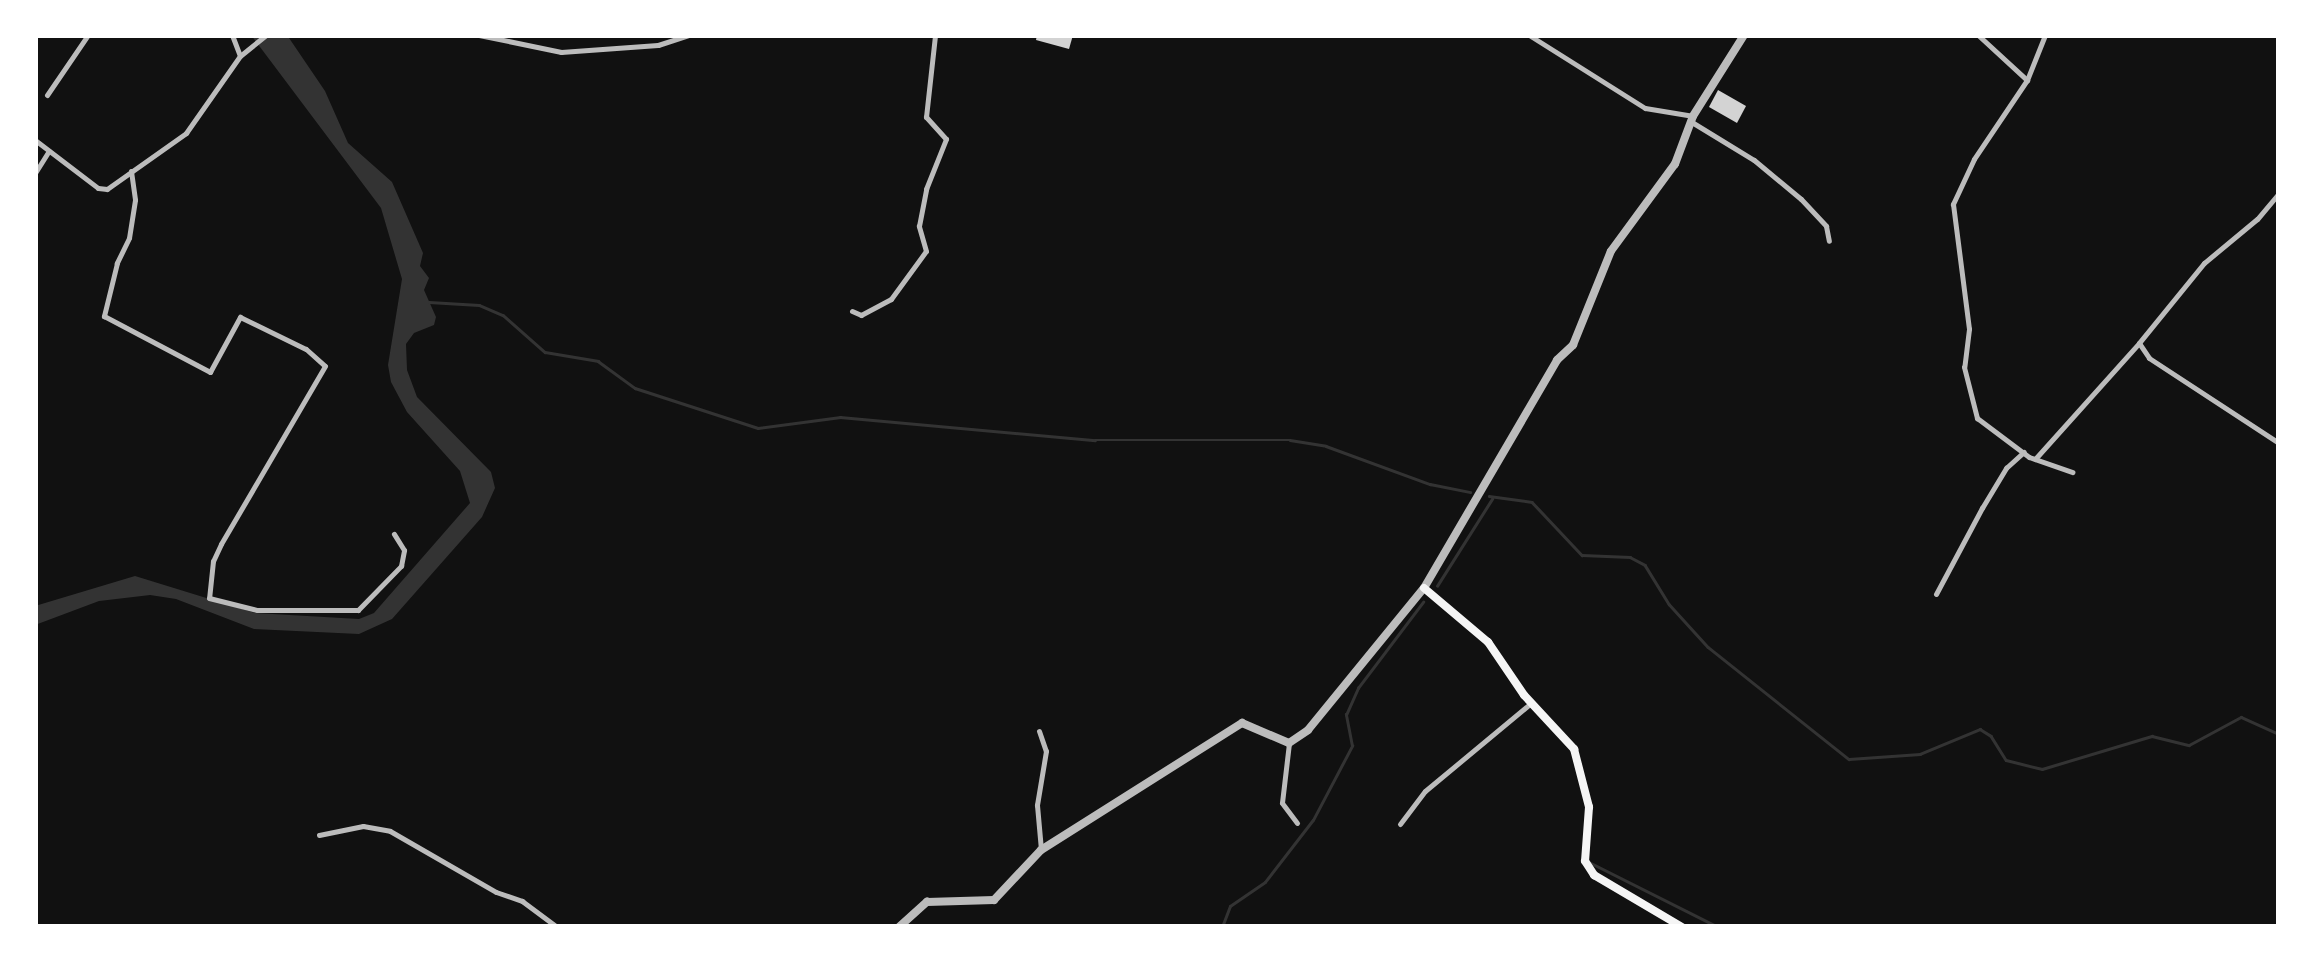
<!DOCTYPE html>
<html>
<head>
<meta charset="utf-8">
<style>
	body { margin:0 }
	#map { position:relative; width:2314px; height:962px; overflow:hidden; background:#111; font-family:"Public Sans",sans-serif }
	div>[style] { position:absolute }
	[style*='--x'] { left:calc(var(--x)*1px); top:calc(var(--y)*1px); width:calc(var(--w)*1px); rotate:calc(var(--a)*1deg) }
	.water>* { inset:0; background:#333 }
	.stream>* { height:2.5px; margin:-1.25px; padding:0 1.25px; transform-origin:1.25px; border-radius:1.25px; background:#333 }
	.building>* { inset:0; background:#d3d3d3 }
	.minor>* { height:5px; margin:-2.5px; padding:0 2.5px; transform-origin:2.5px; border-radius:2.5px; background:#bcbcbc }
	.tertiary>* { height:8px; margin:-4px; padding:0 4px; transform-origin:4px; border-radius:4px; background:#bcbcbc }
	.secondary>* { height:8px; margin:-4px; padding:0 4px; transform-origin:4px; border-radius:4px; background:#f5f5f5 }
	span { translate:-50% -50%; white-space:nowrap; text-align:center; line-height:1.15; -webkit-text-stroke:10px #fff; paint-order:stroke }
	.frame { position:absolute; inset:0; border:38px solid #fff; pointer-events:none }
</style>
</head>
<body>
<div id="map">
	<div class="water">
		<div style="clip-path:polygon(251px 35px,287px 35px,325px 91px,348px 143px,392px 182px,423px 253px,420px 266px,429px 278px,424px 290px,436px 317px,434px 325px,414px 333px,406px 344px,407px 370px,417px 397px,491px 472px,495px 488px,482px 517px,392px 619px,359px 634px,254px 629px,176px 599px,150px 595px,99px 601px,35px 625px,35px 606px,135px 576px,255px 613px,359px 619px,374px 613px,470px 503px,460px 471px,407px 412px,391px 382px,388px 365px,402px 279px,381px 208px)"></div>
	</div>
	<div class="stream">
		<div style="--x:429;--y:302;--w:50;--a:3.4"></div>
		<div style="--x:479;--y:305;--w:26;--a:23"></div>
		<div style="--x:503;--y:315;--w:56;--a:41.4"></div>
		<div style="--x:545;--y:352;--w:54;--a:9.6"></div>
		<div style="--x:598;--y:361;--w:46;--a:36.1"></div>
		<div style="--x:635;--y:388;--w:129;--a:18"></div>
		<div style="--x:758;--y:428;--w:83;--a:-7.6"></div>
		<div style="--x:840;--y:417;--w:256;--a:5.2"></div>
		<div style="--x:1095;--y:440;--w:195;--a:0"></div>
		<div style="--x:1290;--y:440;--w:36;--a:9"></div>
		<div style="--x:1326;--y:446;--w:111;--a:20.1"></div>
		<div style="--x:1430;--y:484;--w:41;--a:11.3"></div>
		<div style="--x:1489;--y:496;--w:43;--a:7.9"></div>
		<div style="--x:1532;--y:502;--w:73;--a:46.7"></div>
		<div style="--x:1582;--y:555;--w:48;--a:2.4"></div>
		<div style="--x:1630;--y:557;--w:17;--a:28"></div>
		<div style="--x:1645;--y:565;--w:46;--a:58.4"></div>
		<div style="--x:1669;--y:604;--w:58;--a:47.8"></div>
		<div style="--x:1708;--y:647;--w:180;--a:38.5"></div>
		<div style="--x:1849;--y:759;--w:71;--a:-4"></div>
		<div style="--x:1920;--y:754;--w:65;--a:-22.6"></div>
		<div style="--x:1980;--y:729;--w:13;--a:32"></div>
		<div style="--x:1991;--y:736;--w:28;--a:58"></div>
		<div style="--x:2006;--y:760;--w:37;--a:14"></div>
		<div style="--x:2042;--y:769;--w:115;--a:-16.7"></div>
		<div style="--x:2152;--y:736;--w:38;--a:14"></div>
		<div style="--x:2189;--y:745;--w:59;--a:-28.3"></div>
		<div style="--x:2241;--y:717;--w:42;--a:24.1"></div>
		<div style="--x:1437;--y:586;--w:103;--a:-57.7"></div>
		<div style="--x:1589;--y:862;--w:144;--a:26.7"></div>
		<div style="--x:1222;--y:927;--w:22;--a:-69"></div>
		<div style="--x:1230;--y:906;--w:42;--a:-34.4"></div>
		<div style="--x:1265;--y:882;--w:78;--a:-52.3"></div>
		<div style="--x:1313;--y:820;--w:84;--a:-62.2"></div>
		<div style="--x:1352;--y:746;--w:32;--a:-101"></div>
		<div style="--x:1346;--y:715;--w:30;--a:-66"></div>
		<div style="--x:1358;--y:688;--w:108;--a:-52.9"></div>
	</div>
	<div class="building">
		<div style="clip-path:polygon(1037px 35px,1073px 35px,1069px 49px,1036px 40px)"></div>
		<div style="clip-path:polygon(1718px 90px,1746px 106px,1737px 123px,1709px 107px)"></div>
	</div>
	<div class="minor">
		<div style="--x:232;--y:35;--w:22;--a:69"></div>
		<div style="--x:479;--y:35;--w:84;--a:11.7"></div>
		<div style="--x:561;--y:52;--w:97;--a:-4.1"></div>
		<div style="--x:658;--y:45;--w:32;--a:-18"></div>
		<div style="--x:1529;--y:35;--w:137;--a:32.2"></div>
		<div style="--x:1645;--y:108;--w:49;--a:9.5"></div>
		<div style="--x:1978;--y:35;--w:67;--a:42.6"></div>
		<div style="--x:2045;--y:35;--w:48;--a:111.8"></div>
		<div style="--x:2027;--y:80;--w:95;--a:123.9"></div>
		<div style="--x:1974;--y:159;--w:50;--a:115"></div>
		<div style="--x:1953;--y:204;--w:126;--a:82.7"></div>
		<div style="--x:1969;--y:329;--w:38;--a:97"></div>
		<div style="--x:1964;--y:367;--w:53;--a:75.7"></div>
		<div style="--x:1977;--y:418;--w:65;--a:36.9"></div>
		<div style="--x:2029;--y:457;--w:46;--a:19.2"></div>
		<div style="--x:47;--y:95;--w:73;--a:-55.7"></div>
		<div style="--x:1690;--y:121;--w:75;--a:31.4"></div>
		<div style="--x:1754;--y:160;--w:61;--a:39.7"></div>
		<div style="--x:1801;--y:199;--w:37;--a:47"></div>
		<div style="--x:1826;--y:226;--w:15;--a:79"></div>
		<div style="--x:35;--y:140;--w:79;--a:37.3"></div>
		<div style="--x:98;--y:188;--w:9;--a:6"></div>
		<div style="--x:107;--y:189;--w:97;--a:-35.3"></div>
		<div style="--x:186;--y:133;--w:94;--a:-55"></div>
		<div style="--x:240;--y:56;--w:33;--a:-39"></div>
		<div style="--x:131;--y:171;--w:29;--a:82"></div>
		<div style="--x:135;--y:200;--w:38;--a:99"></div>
		<div style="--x:129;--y:238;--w:28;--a:116"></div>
		<div style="--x:117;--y:263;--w:55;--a:103.8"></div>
		<div style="--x:104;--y:316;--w:120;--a:27.8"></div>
		<div style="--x:210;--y:372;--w:63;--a:-61.4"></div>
		<div style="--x:240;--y:317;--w:73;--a:25.9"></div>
		<div style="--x:306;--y:349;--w:25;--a:42"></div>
		<div style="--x:325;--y:366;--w:206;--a:120.3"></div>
		<div style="--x:221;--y:544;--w:19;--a:115"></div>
		<div style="--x:213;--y:561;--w:37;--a:96"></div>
		<div style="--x:209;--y:598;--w:49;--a:14"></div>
		<div style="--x:257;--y:610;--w:101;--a:0"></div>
		<div style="--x:358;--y:610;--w:62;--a:-45.7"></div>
		<div style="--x:401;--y:566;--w:16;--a:-79"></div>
		<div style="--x:404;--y:550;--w:19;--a:-122"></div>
		<div style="--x:35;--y:173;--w:26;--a:-58"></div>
		<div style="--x:2279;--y:193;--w:34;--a:130"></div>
		<div style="--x:2257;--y:219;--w:69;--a:140.3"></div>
		<div style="--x:2204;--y:263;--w:103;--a:129.1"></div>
		<div style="--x:2139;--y:343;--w:18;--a:56"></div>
		<div style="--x:2149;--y:358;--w:155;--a:33.2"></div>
		<div style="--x:852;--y:311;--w:10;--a:24"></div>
		<div style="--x:861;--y:315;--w:34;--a:-28"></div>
		<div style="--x:891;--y:299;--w:59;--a:-53.9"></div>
		<div style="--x:926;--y:251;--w:26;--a:-106"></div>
		<div style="--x:919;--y:226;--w:38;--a:-79"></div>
		<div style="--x:926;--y:189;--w:54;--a:-68.2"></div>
		<div style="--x:946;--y:139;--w:30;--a:-132"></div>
		<div style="--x:926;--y:117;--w:82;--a:-83.7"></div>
		<div style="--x:2035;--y:459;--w:156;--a:-48.1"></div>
		<div style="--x:1936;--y:594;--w:98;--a:-61.9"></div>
		<div style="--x:1982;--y:508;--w:47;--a:-59"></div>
		<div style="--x:2006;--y:468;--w:24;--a:-42"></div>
		<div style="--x:1039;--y:731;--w:21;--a:71"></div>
		<div style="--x:1046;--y:751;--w:55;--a:99.5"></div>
		<div style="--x:1037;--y:805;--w:45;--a:84.9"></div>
		<div style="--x:1289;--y:743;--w:60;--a:96.7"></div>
		<div style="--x:1282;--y:803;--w:25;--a:53"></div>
		<div style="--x:1400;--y:824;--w:41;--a:-52.9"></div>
		<div style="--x:1425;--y:791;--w:138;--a:-39.7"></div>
		<div style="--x:319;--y:835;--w:45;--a:-11.6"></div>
		<div style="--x:363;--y:826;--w:27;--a:10"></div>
		<div style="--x:390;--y:831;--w:122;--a:29.9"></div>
		<div style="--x:496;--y:892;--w:28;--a:19"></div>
		<div style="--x:522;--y:901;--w:44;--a:36.6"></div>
	</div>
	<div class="tertiary">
		<div style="--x:899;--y:927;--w:38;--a:-42"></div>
		<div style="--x:927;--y:902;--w:67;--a:-1.7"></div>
		<div style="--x:994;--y:900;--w:69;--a:-46.8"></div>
		<div style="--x:1041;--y:850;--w:238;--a:-32.3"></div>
		<div style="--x:1242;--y:723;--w:51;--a:23.1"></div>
		<div style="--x:1289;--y:743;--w:23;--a:-34"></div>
		<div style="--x:1308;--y:730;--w:183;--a:-50.8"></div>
		<div style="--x:1424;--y:588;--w:264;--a:-59.7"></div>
		<div style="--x:1557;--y:360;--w:22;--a:-43"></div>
		<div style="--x:1573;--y:345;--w:101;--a:-68"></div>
		<div style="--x:1611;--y:251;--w:108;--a:-53.7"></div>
		<div style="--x:1675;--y:164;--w:51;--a:-69.4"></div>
		<div style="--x:1693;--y:116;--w:96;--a:-57.8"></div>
	</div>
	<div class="secondary">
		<div style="--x:1424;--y:588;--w:84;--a:40.2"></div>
		<div style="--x:1488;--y:642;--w:64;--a:55.8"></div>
		<div style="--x:1524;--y:695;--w:74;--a:47.2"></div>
		<div style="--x:1574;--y:749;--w:60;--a:75.5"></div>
		<div style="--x:1589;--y:807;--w:54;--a:94.2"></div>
		<div style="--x:1585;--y:861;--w:17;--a:57"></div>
		<div style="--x:1594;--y:875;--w:102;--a:30.6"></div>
	</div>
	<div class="frame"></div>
</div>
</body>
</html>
